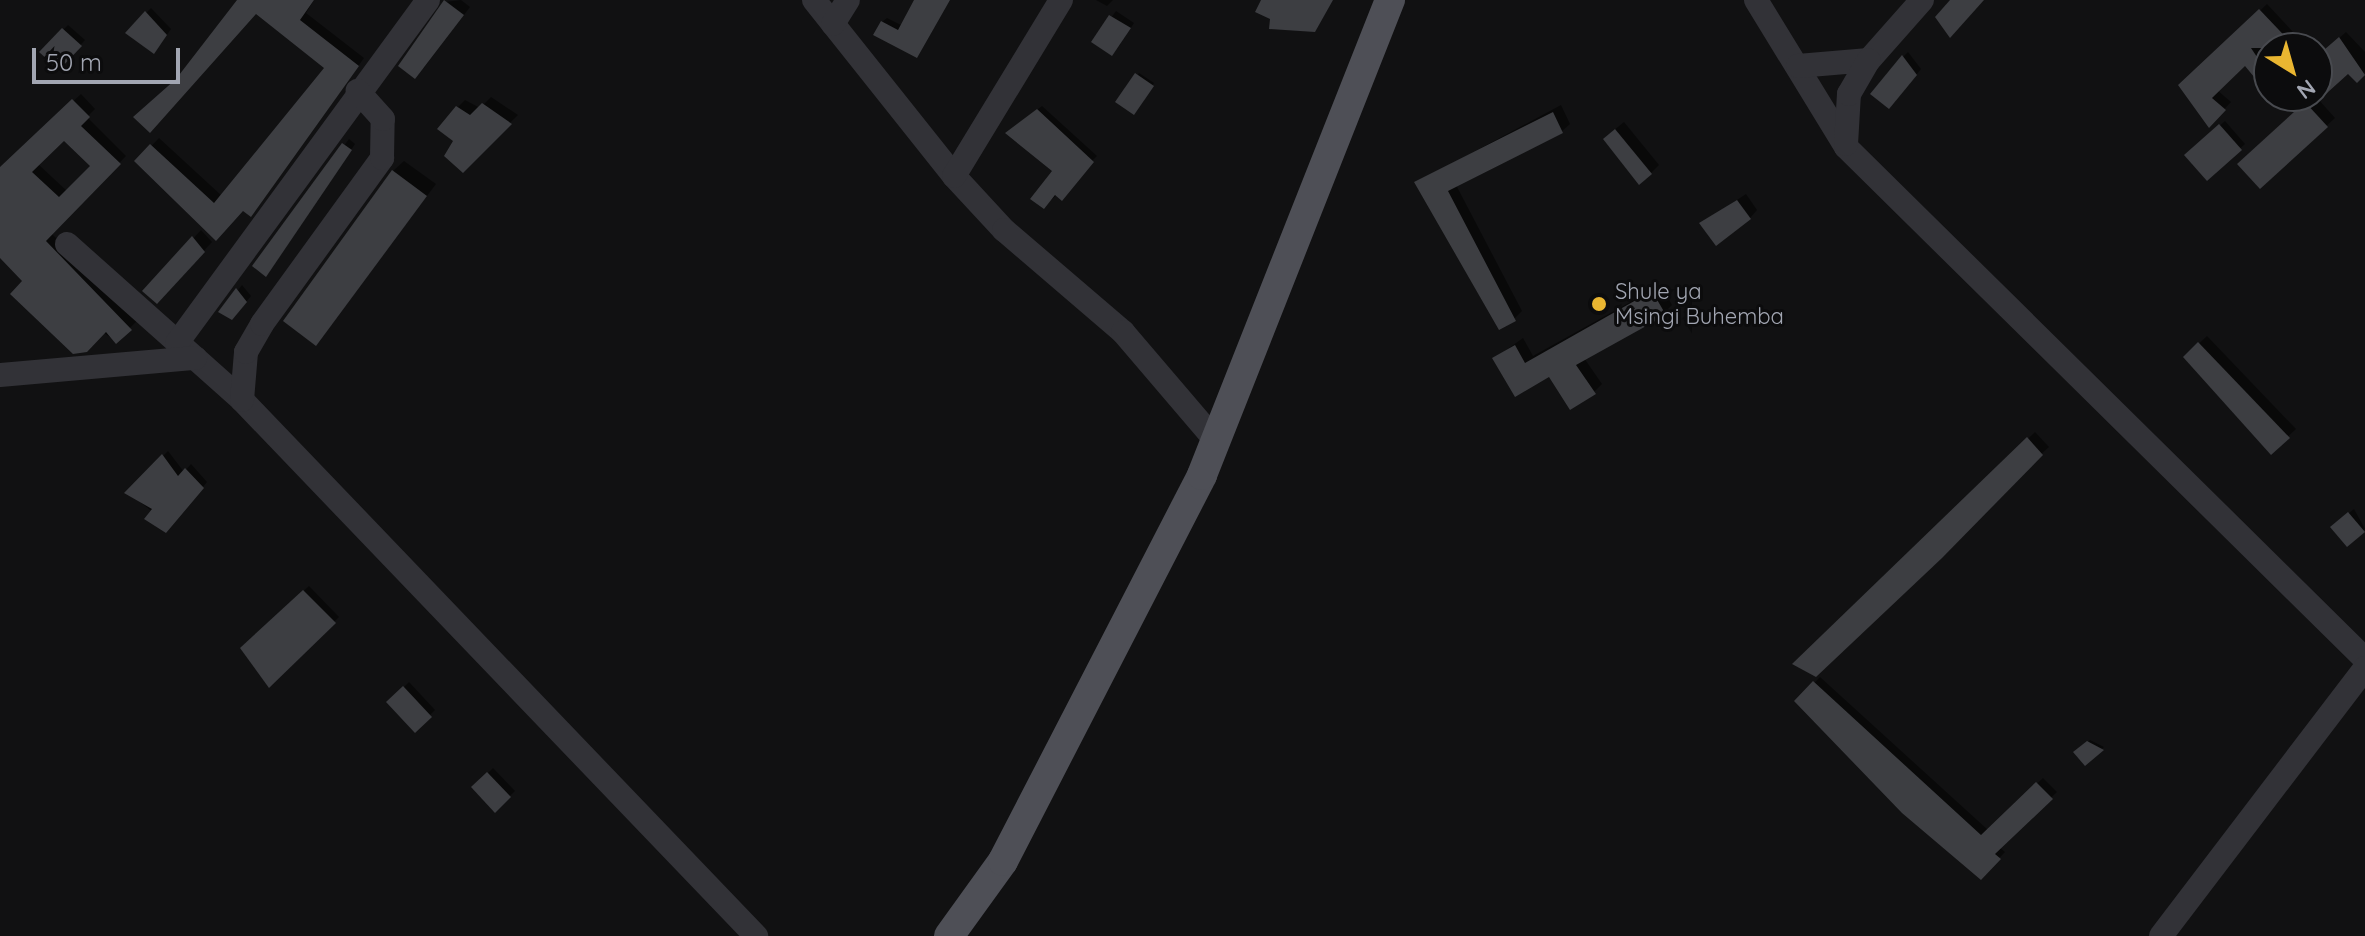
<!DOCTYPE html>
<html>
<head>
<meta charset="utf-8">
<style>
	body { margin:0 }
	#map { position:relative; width:2365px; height:936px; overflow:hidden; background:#111112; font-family:Quicksand,sans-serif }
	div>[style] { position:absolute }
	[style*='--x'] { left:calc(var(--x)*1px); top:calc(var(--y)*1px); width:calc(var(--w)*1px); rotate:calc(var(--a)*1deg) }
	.shadow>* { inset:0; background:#0007 }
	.building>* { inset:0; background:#3d3e42 }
	.minor>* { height:24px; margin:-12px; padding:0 12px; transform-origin:12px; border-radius:12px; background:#323237 }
	.major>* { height:30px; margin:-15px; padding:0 15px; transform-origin:15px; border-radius:15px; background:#4e4f56 }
	.dots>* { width:22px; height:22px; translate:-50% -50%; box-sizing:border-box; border:4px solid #0c0c0d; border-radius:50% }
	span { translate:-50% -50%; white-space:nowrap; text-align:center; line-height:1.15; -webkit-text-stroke:6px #0c0c0d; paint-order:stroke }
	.poi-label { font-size:22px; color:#a2a6b2 }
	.left { translate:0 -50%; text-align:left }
	.north { position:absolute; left:2253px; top:32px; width:80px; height:80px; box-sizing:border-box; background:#0c0c0d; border:2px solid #484a4f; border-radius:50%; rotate:143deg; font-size:22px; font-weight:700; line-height:32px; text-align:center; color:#a2a6b2 }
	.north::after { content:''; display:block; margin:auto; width:28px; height:36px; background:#eab631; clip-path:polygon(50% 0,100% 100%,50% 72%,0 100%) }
	.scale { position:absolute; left:32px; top:48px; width:148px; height:36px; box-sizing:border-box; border:4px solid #a2a6b2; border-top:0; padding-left:10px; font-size:24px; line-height:28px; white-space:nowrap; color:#a2a6b2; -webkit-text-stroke:6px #0c0c0d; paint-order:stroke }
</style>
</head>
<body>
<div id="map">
	<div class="shadow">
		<div style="clip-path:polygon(244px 0,314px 0,306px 13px,364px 58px,257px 208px,243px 208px,216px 238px,137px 161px,159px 138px,222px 196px,327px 68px,256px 12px,180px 77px)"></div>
		<div style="clip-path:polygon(461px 0,470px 7px,423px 69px,445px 2px)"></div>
		<div style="clip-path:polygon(916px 0,948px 2px,917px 56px,882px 22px,887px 18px,903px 26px)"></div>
		<div style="clip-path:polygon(1096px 0,1113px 0,1107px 6px)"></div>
		<div style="clip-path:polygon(2267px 4px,2308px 48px,2269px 48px,2269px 73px,2259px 80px,2246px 64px,2217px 90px,2231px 102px,2209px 125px,2181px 86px)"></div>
		<div style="clip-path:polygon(151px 8px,171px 29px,159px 46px,128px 32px)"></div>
		<div style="clip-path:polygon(1116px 11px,1134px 23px,1117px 49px,1094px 42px)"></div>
		<div style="clip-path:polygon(68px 25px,85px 40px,59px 68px,42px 52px)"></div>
		<div style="clip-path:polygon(2346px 32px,2365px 52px,2365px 72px,2357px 80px,2349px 71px,2318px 99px,2335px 118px,2260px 187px,2247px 156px,2317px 96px,2317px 58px)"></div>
		<div style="clip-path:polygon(1908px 52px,1921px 69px,1894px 102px,1903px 57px)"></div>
		<div style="clip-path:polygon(1139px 73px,1154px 83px,1135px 111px,1118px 102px)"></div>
		<div style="clip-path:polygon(evenodd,81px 94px,95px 109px,87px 117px,126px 156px,51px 233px,137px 321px,116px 341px,25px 281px,0 254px,0 169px,81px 94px,64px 139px,92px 166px,68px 192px,38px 164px,64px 139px)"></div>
		<div style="clip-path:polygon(491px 97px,518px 115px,462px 170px,457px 108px,465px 100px,480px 108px)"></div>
		<div style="clip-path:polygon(1561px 105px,1570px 124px,1562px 131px,1456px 185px,1522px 311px,1514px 319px,1416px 183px)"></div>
		<div style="clip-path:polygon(1042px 106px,1097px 156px,1044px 207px,1055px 171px,1012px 129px)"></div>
		<div style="clip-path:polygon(2225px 121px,2245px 144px,2207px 178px,2187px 155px)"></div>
		<div style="clip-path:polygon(1624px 122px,1659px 165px,1651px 173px,1613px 131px)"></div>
		<div style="clip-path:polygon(349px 139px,355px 144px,271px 269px,255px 267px)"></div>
		<div style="clip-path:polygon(404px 161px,436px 184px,316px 343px,393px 171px)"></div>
		<div style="clip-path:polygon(1746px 194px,1757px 210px,1750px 218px,1702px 223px)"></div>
		<div style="clip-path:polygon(201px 230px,212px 242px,157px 301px,145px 291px)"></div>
		<div style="clip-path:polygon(242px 285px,251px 296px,237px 313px,221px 312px)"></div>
		<div style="clip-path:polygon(1661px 285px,1672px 305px,1664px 313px,1584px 358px,1602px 384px,1594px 392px,1495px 358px,1523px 338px,1533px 356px)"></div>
		<div style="clip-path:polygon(2207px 336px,2296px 429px,2271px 452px,2185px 357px)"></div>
		<div style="clip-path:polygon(2035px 432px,2049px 447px,2041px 454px,1795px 663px)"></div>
		<div style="clip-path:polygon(168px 451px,184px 472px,191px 464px,207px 482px,171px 526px,127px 492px)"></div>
		<div style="clip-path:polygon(2354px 509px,2365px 529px,2347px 544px,2338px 522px)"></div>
		<div style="clip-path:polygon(309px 586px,339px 617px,270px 685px,242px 648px)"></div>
		<div style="clip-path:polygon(1820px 677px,1988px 830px,2043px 778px,2057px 792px,1999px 847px,2005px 852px,1981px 877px,1797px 701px)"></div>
		<div style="clip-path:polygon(409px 682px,435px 710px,415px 730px,389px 702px)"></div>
		<div style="clip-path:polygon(2090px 740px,2104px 747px,2085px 763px,2076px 753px)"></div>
		<div style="clip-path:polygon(493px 768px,515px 791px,495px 810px,474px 787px)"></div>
	</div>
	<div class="building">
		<div style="clip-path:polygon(237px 0,314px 0,300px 20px,359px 66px,251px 217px,243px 211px,216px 241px,134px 161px,150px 144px,214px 203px,324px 68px,256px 14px,150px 133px,133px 117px,176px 79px)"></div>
		<div style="clip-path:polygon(444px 0,464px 15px,415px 79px,398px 66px)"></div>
		<div style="clip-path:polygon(914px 0,950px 0,917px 58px,873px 35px,881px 21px,898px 30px)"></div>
		<div style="clip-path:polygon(1261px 0,1333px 0,1315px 32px,1269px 29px,1270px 19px,1255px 12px)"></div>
		<div style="clip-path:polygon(1950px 0,1984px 0,1950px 38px,1935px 17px)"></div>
		<div style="clip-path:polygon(2259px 9px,2296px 48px,2251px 48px,2269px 75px,2259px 83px,2245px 66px,2212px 98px,2226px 110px,2209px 128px,2178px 85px)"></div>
		<div style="clip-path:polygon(145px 11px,167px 35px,154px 54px,125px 33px)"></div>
		<div style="clip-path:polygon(1109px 15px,1131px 28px,1112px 56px,1091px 42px)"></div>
		<div style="clip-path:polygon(62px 28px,82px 46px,59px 70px,39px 52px)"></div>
		<div style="clip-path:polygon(2339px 37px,2365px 75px,2357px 83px,2348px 74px,2317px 102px,2317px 56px)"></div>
		<div style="clip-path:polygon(1902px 55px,1917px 75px,1889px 109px,1870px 94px)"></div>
		<div style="clip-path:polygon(1135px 73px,1154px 86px,1134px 115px,1115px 102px)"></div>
		<div style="clip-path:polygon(evenodd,72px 99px,90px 117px,81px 126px,121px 164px,46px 241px,132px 330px,116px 344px,106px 332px,87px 352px,73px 354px,10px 294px,22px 281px,0 258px,0 167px,72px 99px,64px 141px,90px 166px,59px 197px,32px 172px,64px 141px)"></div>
		<div style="clip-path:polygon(2305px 102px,2328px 127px,2260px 189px,2237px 164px)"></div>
		<div style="clip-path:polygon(482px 103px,512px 124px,463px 173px,444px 156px,453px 141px,437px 129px,456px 106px,470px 115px)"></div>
		<div style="clip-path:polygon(1037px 109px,1094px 162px,1062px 201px,1055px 195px,1044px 209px,1030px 199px,1052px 171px,1005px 133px)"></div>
		<div style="clip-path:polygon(1553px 112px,1563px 133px,1448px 191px,1516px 321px,1499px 330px,1414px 182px)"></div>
		<div style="clip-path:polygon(2219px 124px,2242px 150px,2207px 181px,2184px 155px)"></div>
		<div style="clip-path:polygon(1615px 129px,1652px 174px,1639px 185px,1603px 139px)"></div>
		<div style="clip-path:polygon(342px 143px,352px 150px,266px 277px,252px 266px)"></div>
		<div style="clip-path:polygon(392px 170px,427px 196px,316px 346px,283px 321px)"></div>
		<div style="clip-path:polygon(1737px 200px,1751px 219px,1716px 246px,1699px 223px)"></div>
		<div style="clip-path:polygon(192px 236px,205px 252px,157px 304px,142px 291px)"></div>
		<div style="clip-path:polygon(236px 288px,247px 302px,232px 320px,218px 312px)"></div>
		<div style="clip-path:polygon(1652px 291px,1666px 315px,1576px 365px,1596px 394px,1570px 410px,1549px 377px,1515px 397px,1492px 358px,1515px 345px,1525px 363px)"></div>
		<div style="clip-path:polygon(2198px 342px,2290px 438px,2271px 455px,2183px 357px)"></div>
		<div style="clip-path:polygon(2027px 437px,2043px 455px,1942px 558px,1816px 677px,1792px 664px)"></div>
		<div style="clip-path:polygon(162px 454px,178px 476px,185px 468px,204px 488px,166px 533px,144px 519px,152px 509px,124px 493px)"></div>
		<div style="clip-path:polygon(2348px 512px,2365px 532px,2347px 547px,2330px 527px)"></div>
		<div style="clip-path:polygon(303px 590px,336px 623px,269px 688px,240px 648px)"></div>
		<div style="clip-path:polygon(1813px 681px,1981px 835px,2036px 782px,2053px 799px,1995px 854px,2001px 859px,1981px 880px,1902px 813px,1794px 701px)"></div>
		<div style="clip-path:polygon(403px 686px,432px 717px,415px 733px,386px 702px)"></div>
		<div style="clip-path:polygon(2087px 741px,2104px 750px,2085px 766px,2073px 752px)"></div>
		<div style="clip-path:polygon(487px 772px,511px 797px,495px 813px,471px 787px)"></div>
	</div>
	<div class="minor">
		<div style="--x:814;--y:0;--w:225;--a:51.5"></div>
		<div style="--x:954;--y:176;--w:74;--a:47.2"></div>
		<div style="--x:1004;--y:230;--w:157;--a:40.6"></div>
		<div style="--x:1123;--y:332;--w:143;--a:49.5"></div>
		<div style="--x:1756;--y:0;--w:172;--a:58.5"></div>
		<div style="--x:1846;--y:147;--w:729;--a:44.61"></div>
		<div style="--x:833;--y:24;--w:28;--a:-58"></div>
		<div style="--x:1798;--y:66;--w:71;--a:-4.8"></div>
		<div style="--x:1869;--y:60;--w:80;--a:-48.5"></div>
		<div style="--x:1846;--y:144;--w:50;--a:-86.6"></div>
		<div style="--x:1849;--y:94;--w:39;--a:-60"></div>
		<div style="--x:954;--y:176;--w:206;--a:-58.7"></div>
		<div style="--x:67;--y:244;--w:234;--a:41.7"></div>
		<div style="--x:242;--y:400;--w:743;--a:46.2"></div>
		<div style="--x:177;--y:343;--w:425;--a:-53.8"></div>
		<div style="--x:0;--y:375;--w:196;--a:-5"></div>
		<div style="--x:242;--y:400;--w:48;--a:-85.2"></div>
		<div style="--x:246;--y:352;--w:32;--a:-60"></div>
		<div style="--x:262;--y:324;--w:205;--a:-54.1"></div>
		<div style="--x:382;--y:158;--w:39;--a:-89"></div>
		<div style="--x:383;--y:119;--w:38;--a:-132"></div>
		<div style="--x:2161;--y:936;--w:337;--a:-52.7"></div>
	</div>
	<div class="major">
		<div style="--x:949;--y:936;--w:92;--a:-54.2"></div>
		<div style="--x:1003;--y:861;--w:434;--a:-62.7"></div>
		<div style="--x:1202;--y:475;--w:511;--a:-68.41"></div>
	</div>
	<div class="dots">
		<div style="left:1599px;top:304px;background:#eab631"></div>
	</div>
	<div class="poi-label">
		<span class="left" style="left:1615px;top:304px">Shule ya<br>Msingi Buhemba</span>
	</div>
	<div class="north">N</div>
	<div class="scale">50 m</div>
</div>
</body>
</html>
